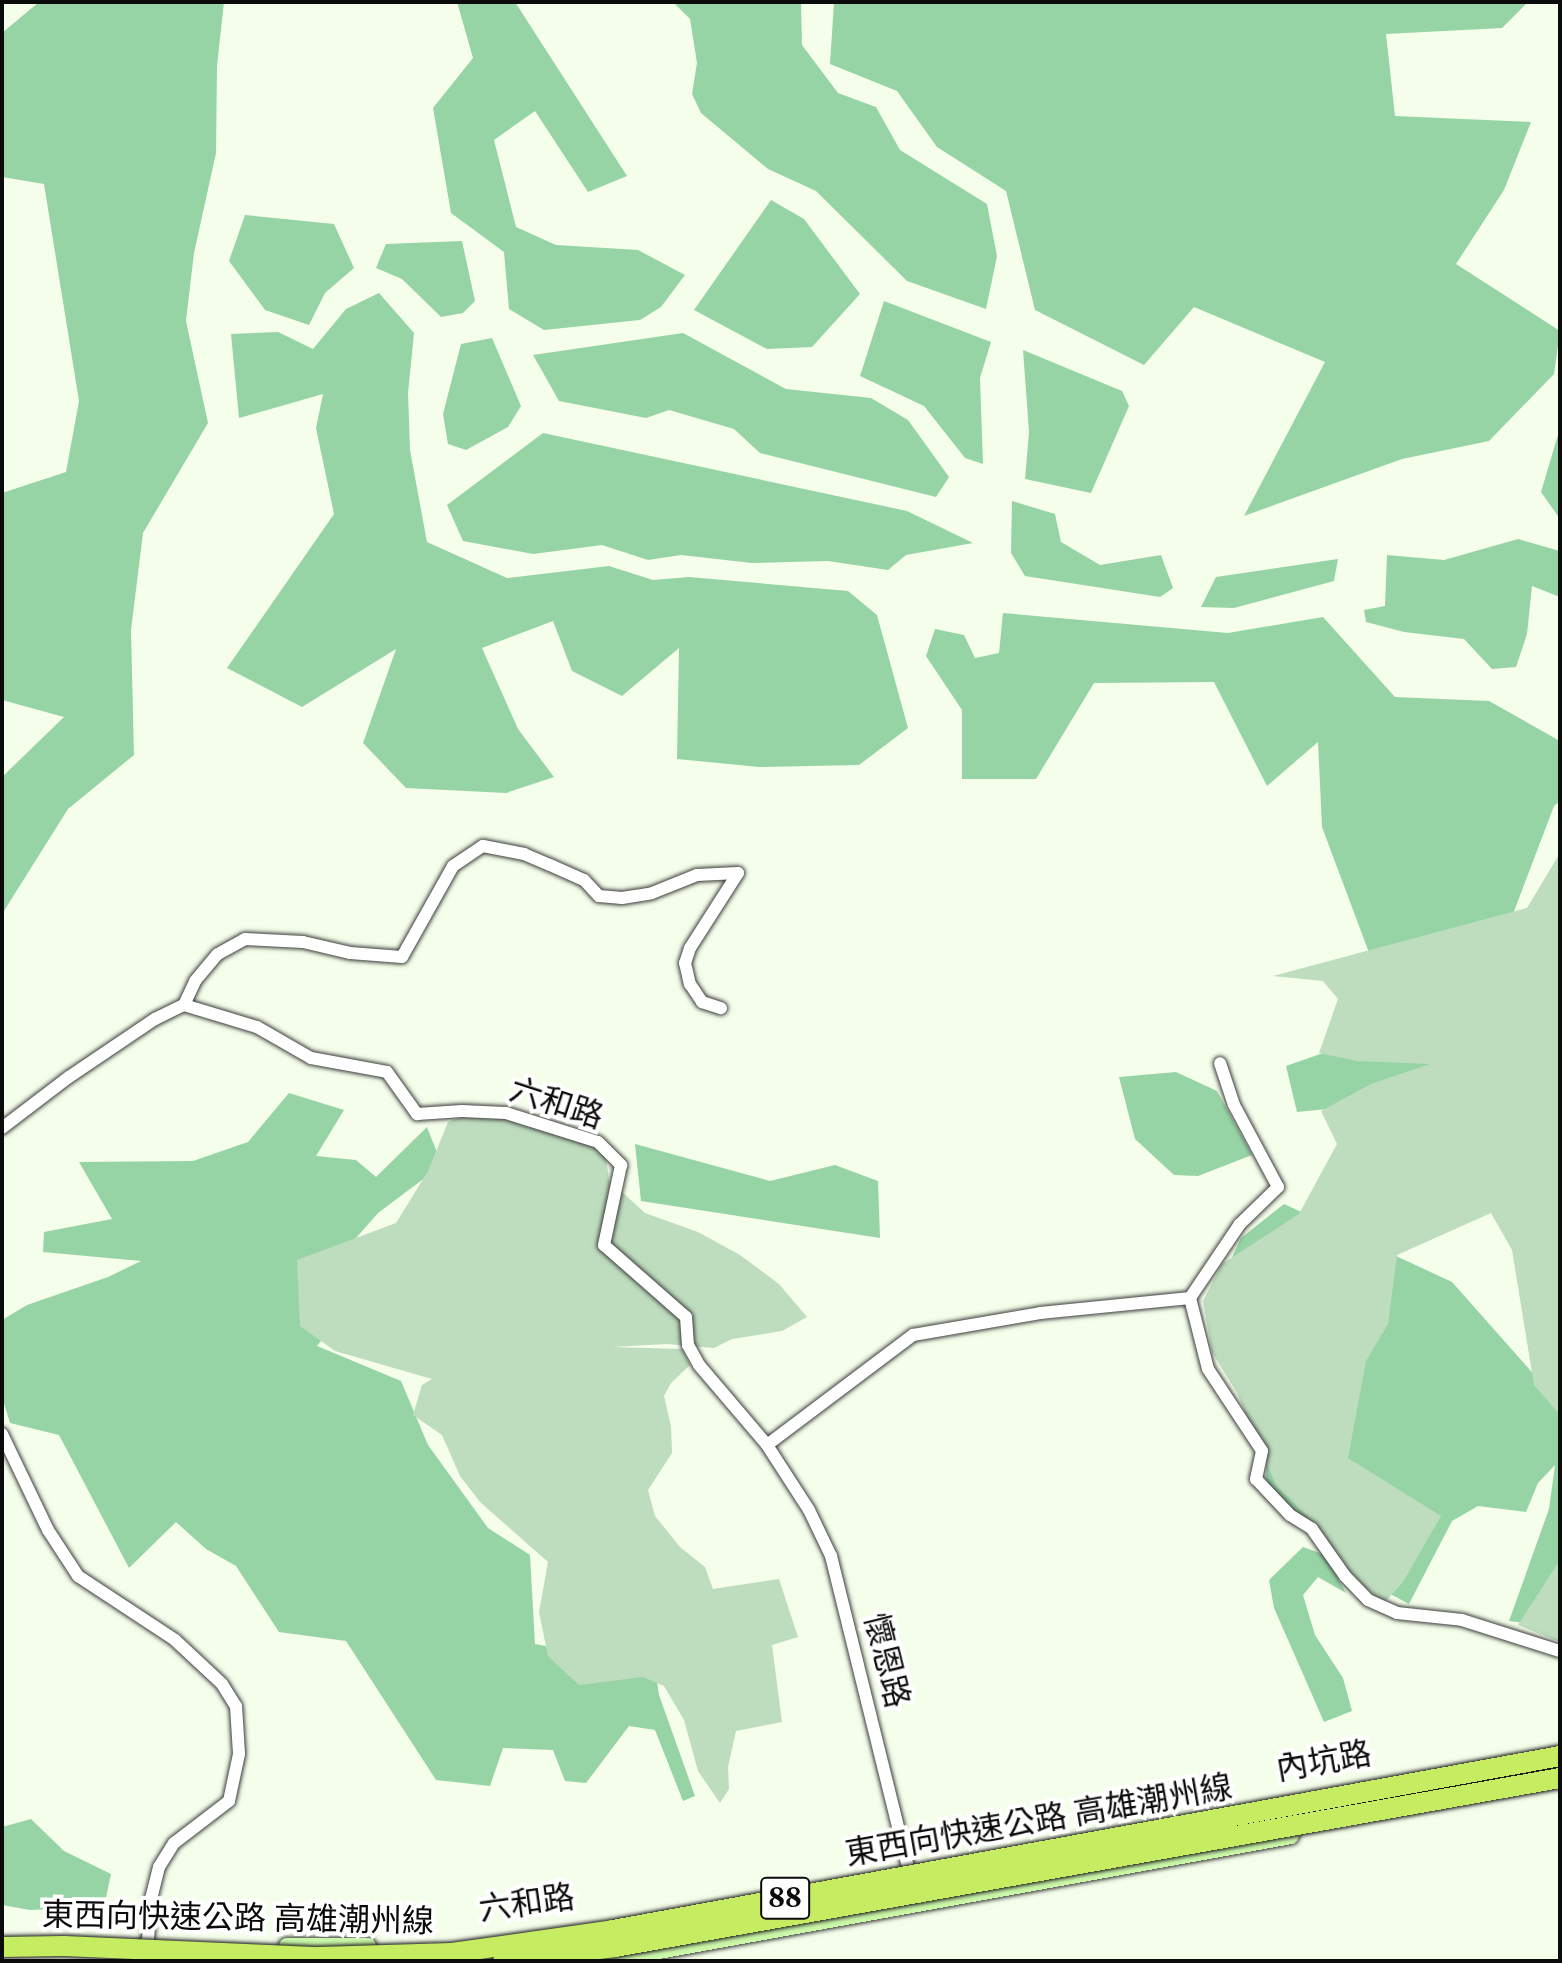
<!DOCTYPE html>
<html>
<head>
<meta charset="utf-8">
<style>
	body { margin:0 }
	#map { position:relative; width:1562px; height:1963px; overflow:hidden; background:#f4feea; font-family:Spectral,"Noto Sans TC",serif }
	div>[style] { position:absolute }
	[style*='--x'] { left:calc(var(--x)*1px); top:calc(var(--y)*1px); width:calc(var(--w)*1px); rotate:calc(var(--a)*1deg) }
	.forest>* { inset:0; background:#97d4a5 }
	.cemetery>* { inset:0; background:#beddbe }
	.roads { filter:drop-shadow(0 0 2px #3e3e3e) drop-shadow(0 0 2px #3e3e3e) }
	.minor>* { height:12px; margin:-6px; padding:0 6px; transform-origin:6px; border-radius:6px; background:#fff }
	.secondary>* { height:16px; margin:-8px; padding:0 8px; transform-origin:8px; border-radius:8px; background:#ccf9a9 }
	.bridges { filter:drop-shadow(0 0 2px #1c1c1c) drop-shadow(0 0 2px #1c1c1c) }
	.trunk-bridge>* { height:20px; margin:-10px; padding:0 10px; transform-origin:10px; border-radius:10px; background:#c6ec62 }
	span { translate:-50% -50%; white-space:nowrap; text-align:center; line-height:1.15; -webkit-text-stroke:8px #fff; paint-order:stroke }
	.shield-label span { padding:2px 6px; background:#fff; border:2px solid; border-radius:6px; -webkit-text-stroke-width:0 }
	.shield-label { font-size:30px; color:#0b0b0b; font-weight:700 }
	.street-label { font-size:32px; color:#0b0b0b }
	.frame { position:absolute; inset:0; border:4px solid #0b0b0b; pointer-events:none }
</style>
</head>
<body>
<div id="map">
	<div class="forest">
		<div style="clip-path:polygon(39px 2px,224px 2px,217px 66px,216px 153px,194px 253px,186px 321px,208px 423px,143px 533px,131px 630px,134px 755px,68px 809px,2px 914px,2px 777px,64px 717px,2px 700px,2px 493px,66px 472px,79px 401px,44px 184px,2px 177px,2px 33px)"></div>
		<div style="clip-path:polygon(457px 2px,515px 2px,627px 176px,588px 192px,535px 111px,494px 140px,516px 227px,556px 245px,638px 250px,685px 275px,661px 307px,640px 320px,544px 330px,509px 309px,504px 252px,451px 213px,433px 108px,473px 58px)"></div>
		<div style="clip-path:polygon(673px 2px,801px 2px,802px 45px,838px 93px,876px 107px,900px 150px,987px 204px,997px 256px,986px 309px,907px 281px,816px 191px,768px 169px,701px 113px,692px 94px,697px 63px,690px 19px)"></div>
		<div style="clip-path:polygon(834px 2px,1528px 2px,1502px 28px,1386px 34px,1395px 116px,1531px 122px,1504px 190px,1456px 264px,1560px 331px,1554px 374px,1489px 441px,1402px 459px,1244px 516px,1325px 362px,1194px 307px,1144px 365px,1035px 310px,1006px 191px,937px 147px,897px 91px,830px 64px)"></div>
		<div style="clip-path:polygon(771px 200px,804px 219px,860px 294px,812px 347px,767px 349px,694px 310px)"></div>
		<div style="clip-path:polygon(245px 215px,334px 224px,354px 268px,325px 293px,309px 325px,265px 310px,229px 261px)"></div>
		<div style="clip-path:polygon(462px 241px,475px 301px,463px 313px,441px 317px,402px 279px,376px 268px,386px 244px)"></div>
		<div style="clip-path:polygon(379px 293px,414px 333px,408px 393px,410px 450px,427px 542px,507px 578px,609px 566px,653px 580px,689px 577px,848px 591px,877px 615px,908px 728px,859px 765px,759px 767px,677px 759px,679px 648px,622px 696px,572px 671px,553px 621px,482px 648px,518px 729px,554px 777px,506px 793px,406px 788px,363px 743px,396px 649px,302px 707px,227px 668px,334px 514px,316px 428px,323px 394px,239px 418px,231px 334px,278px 332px,313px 349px,346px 309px)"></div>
		<div style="clip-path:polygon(884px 301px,991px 342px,980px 378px,983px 464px,965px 458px,924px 406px,860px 376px)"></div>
		<div style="clip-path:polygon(683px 333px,786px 389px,871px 398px,908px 420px,949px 477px,936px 497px,760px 453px,734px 429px,669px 410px,646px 418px,559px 401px,533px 355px)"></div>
		<div style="clip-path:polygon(492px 338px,521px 406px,508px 427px,466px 450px,448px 444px,443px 414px,461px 344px)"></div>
		<div style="clip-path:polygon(1023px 350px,1122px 391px,1129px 406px,1091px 493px,1025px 479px,1029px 432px)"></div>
		<div style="clip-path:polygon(1560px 428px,1560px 519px,1541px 492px)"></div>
		<div style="clip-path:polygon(543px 433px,907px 511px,973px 543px,906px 555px,888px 570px,828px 561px,752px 563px,681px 555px,648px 560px,602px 545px,533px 554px,463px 541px,447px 505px)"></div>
		<div style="clip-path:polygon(1012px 501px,1055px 514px,1061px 542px,1100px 565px,1161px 555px,1173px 588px,1160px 597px,1025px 576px,1011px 553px)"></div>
		<div style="clip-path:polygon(1518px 539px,1560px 551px,1560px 597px,1532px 586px,1527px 634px,1516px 667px,1492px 669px,1464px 639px,1404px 632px,1366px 622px,1364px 610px,1385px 606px,1387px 555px,1444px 560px)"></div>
		<div style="clip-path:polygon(1338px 559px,1334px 581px,1234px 608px,1201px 607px,1216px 577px)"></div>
		<div style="clip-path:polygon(1003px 613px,1228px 633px,1323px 617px,1395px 697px,1489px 701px,1560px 741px,1560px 801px,1554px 806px,1505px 935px,1377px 974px,1322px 827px,1318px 742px,1267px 786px,1214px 682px,1094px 683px,1036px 779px,962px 779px,962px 710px,926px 656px,935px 629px,964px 635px,975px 658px,999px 653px)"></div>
		<div style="clip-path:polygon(1366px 1038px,1448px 1054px,1409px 1101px,1297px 1112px,1286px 1066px)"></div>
		<div style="clip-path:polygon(1176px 1072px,1217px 1091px,1252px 1155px,1198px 1176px,1174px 1175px,1135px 1139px,1119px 1077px)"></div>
		<div style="clip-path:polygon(289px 1093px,344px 1110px,316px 1156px,356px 1160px,376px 1177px,427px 1127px,442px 1165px,378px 1213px,334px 1263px,373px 1276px,317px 1346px,401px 1381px,428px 1445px,488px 1528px,530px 1555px,535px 1644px,599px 1656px,649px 1625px,659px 1695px,695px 1796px,683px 1801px,655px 1730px,629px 1726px,586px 1783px,565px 1781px,553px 1750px,503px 1748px,490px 1786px,436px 1780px,346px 1641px,279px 1632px,236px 1566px,206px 1549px,176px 1522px,129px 1568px,59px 1435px,10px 1423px,2px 1397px,2px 1320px,27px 1305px,108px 1277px,141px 1261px,43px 1252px,44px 1232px,112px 1219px,79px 1162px,193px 1161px,248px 1142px)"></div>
		<div style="clip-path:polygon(635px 1144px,770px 1181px,835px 1165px,878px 1181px,880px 1238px,641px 1201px)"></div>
		<div style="clip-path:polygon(1284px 1204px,1452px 1282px,1560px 1404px,1560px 1592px,1531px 1624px,1509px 1621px,1549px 1509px,1555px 1465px,1538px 1483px,1526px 1512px,1478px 1506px,1452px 1521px,1409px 1604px,1370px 1583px,1266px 1483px,1267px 1433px,1214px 1296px,1241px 1238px)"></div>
		<div style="clip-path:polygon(1303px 1547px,1325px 1555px,1346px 1593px,1318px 1577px,1303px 1595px,1315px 1635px,1343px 1678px,1352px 1711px,1324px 1722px,1274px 1608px,1269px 1580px)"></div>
		<div style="clip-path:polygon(31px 1819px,64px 1851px,111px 1874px,104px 1907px,30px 1910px,2px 1905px,2px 1827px)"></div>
	</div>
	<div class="cemetery">
		<div style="clip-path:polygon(1560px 853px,1560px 1415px,1534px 1385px,1512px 1250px,1491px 1213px,1397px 1255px,1388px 1324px,1366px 1361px,1348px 1458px,1441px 1516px,1403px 1582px,1384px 1603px,1356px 1580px,1319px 1528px,1276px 1485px,1237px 1393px,1212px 1352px,1203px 1301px,1222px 1264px,1299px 1214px,1337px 1144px,1321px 1111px,1371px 1084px,1430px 1064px,1357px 1061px,1319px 1053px,1338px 999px,1323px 981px,1273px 976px,1527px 908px)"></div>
		<div style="clip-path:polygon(477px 1111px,591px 1145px,606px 1158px,609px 1180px,645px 1213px,698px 1232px,740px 1255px,779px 1284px,807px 1317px,782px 1331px,732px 1339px,714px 1348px,667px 1344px,612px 1347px,682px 1349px,690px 1365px,671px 1383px,664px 1396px,671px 1426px,672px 1453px,648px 1490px,655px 1516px,680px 1547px,705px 1567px,713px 1589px,779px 1579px,798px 1637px,772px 1645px,782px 1722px,736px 1731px,728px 1767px,729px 1789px,720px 1803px,698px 1771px,684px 1720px,664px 1686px,643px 1677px,579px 1685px,548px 1656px,539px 1612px,548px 1562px,480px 1502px,460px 1476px,442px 1435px,413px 1415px,422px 1385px,432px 1379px,335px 1351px,300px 1326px,297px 1260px,396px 1223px,428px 1171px,448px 1122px)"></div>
		<div style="clip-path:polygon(1560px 1560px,1560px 1642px,1518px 1625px)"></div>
	</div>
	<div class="roads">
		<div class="minor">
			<div style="--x:184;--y:1005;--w:26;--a:-65"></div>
			<div style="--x:195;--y:981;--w:35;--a:-50"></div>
			<div style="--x:218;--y:954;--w:31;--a:-29"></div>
			<div style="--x:245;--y:939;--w:58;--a:3"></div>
			<div style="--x:303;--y:942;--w:48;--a:13.2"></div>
			<div style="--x:350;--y:953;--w:52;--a:4.4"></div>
			<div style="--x:402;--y:957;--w:104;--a:-60.7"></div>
			<div style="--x:453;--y:866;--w:36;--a:-34"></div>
			<div style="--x:483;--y:846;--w:42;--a:11"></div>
			<div style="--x:524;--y:854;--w:28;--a:23"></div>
			<div style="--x:550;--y:865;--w:37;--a:24"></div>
			<div style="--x:584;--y:880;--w:22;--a:47"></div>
			<div style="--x:599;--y:896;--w:23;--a:5"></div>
			<div style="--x:622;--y:898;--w:30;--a:-9"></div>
			<div style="--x:652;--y:893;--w:48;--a:-21.8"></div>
			<div style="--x:697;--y:875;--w:41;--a:-2.8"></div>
			<div style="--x:738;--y:873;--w:89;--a:122.6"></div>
			<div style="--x:690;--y:948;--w:16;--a:108"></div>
			<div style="--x:685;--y:963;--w:22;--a:77"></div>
			<div style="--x:690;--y:984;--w:22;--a:56"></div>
			<div style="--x:702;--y:1002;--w:20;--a:18"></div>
			<div style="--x:2;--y:1128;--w:84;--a:-37.3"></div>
			<div style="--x:69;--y:1077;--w:104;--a:-34"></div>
			<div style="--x:155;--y:1019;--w:32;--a:-26"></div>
			<div style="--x:184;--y:1005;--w:76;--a:16.8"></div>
			<div style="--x:257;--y:1027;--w:62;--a:29.9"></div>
			<div style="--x:311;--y:1058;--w:77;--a:10.4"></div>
			<div style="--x:387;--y:1072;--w:52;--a:54.5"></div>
			<div style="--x:417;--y:1114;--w:45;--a:-3.8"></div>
			<div style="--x:462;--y:1111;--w:44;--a:2.6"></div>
			<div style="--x:506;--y:1113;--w:96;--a:17.5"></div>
			<div style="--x:598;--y:1142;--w:33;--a:45"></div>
			<div style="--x:621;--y:1165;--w:82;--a:102"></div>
			<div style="--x:604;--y:1245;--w:109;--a:41.3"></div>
			<div style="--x:686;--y:1317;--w:28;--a:86"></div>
			<div style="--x:688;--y:1345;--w:23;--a:61"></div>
			<div style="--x:699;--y:1365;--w:105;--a:49.6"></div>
			<div style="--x:767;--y:1445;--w:77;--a:57.1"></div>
			<div style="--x:809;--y:1510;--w:51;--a:64.4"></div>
			<div style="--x:831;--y:1556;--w:334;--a:76.1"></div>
			<div style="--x:1190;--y:1298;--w:73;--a:75.8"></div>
			<div style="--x:1208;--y:1369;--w:98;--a:56.6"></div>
			<div style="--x:1262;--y:1451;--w:29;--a:102"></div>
			<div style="--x:1256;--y:1479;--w:50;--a:46.6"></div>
			<div style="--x:1290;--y:1515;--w:26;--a:32"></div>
			<div style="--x:1312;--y:1529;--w:57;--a:54.9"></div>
			<div style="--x:1345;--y:1576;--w:33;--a:46"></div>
			<div style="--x:1368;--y:1600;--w:32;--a:24"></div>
			<div style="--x:1397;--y:1613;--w:65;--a:6.1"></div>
			<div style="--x:1462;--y:1620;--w:103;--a:17.6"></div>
			<div style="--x:1190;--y:1298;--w:89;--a:-56"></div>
			<div style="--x:1240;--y:1224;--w:53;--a:-44.2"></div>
			<div style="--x:1278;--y:1187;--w:93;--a:-118.2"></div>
			<div style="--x:1234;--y:1105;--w:44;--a:-108.4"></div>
			<div style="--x:2;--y:1434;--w:106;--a:64.4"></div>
			<div style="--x:48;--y:1530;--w:55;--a:56.9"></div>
			<div style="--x:78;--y:1576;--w:116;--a:33.4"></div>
			<div style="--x:175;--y:1640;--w:64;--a:43.1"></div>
			<div style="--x:222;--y:1684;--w:26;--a:58"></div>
			<div style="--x:236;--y:1706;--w:48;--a:86.4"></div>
			<div style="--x:239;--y:1754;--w:48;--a:102"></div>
			<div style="--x:229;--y:1801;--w:69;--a:142.6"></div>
			<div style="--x:174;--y:1843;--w:28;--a:122"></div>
			<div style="--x:159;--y:1867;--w:32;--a:104"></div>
			<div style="--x:151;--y:1898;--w:42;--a:94.1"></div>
			<div style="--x:148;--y:1940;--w:26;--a:126"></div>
			<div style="--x:767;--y:1445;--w:183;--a:-37"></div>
			<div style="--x:913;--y:1335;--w:129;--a:-9.8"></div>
			<div style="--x:1040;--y:1313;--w:151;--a:-5.7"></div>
		</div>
		<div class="secondary">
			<div style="--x:287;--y:1946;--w:81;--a:0"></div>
			<div style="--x:604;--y:1961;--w:698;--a:-10.31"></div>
		</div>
	</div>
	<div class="bridges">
		<div class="trunk-bridge">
			<div style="--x:2;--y:1947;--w:62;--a:-0.9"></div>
			<div style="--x:64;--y:1946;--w:255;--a:2.5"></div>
			<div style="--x:319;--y:1957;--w:133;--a:-1.7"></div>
			<div style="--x:452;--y:1953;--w:163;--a:-8.1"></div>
			<div style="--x:613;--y:1930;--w:963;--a:-10.41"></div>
			<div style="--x:503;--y:1961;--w:113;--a:-7.1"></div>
			<div style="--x:615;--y:1947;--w:960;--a:-10.14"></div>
		</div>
	</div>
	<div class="shield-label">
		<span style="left:785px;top:1898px">88</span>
	</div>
	<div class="street-label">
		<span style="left:556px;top:1105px;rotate:18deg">六和路</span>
		<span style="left:885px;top:1661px;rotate:76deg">懷恩路</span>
		<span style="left:1324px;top:1763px;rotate:-10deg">內坑路</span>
		<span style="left:1039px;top:1822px;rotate:-10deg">東西向快速公路 高雄潮州線</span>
		<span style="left:527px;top:1905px;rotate:-8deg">六和路</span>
		<span style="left:238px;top:1920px;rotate:1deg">東西向快速公路 高雄潮州線</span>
	</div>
	<div class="frame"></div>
</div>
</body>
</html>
